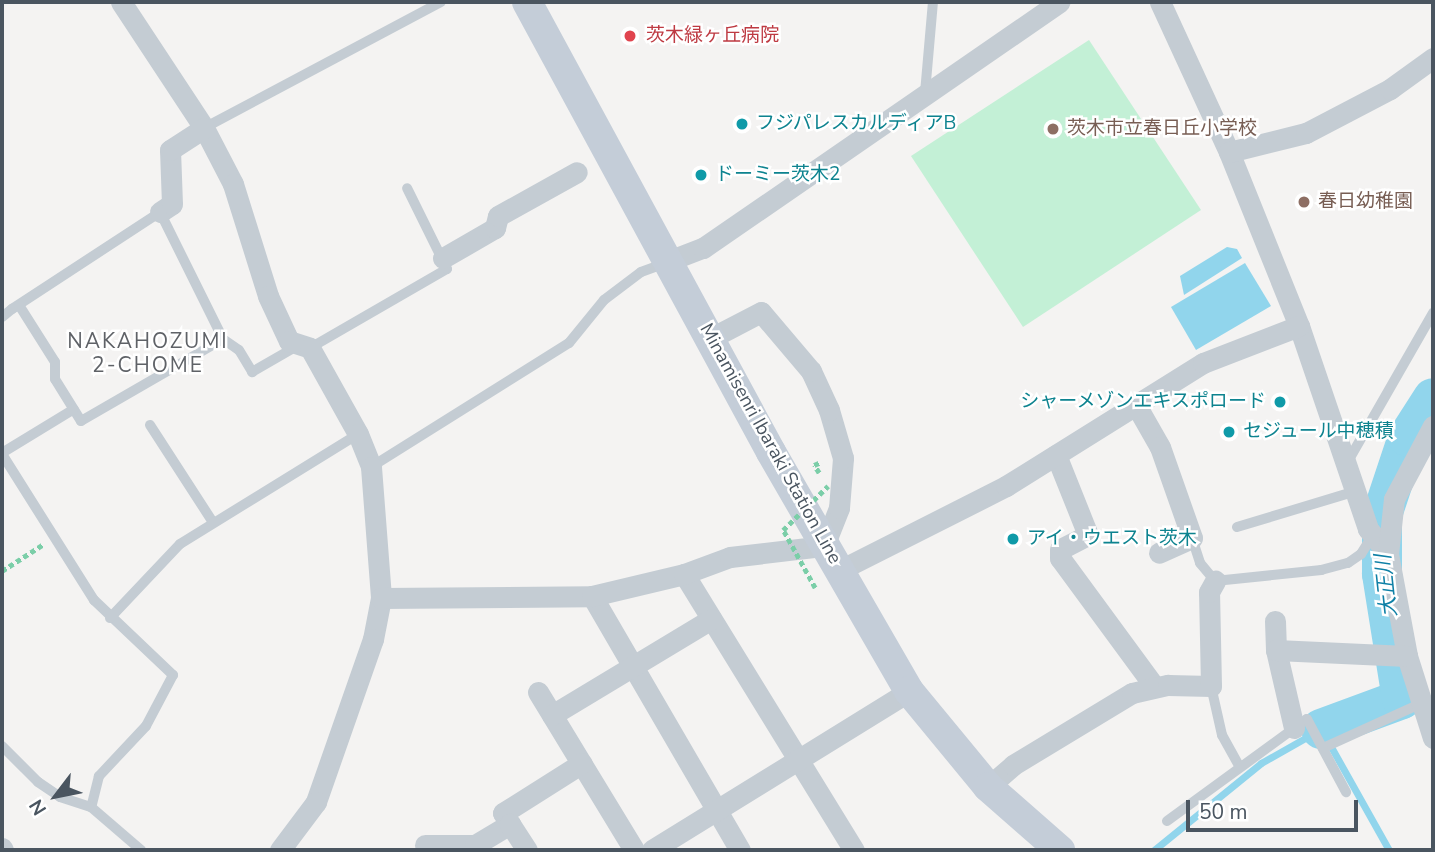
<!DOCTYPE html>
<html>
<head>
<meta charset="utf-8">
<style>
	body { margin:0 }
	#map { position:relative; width:1435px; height:852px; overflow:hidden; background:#f4f3f2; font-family:"Nunito Sans","Noto Sans JP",sans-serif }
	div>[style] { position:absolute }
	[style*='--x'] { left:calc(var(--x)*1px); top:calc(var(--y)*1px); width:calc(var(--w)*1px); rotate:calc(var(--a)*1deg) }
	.green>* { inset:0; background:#c3f0d6 }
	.water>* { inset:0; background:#91d5ec }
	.stream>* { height:7px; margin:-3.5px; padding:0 3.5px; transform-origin:3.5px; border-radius:3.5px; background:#91d5ec }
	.river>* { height:40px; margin:-20px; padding:0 20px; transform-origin:20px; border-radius:20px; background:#91d5ec }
	.path>* { height:4.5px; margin-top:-2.25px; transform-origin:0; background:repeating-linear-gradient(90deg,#7bcea8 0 5px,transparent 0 8.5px) }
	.lane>* { height:10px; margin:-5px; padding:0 5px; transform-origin:5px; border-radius:5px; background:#c4ccd3 }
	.street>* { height:21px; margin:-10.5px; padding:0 10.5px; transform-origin:10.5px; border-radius:10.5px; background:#c4ccd3 }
	.secondary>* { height:30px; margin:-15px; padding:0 15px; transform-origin:15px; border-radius:15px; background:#c4cdd8 }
	.path-bridge>* { height:4.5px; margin-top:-2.25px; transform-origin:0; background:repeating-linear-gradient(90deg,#7bcea8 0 5px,transparent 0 8.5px) }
	.dots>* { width:19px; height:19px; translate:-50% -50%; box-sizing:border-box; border:4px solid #fff; border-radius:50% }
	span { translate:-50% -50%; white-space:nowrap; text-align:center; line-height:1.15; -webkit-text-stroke:5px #fff; paint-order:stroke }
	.health-label { font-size:19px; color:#be3a42 }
	.left { translate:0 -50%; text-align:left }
	.culture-label { font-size:19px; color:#0d838f }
	.right { translate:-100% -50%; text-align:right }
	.education-label { font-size:19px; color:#785e54 }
	.street-label { font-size:19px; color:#4a5560 }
	.neighbourhood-label { font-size:21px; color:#5f6267; letter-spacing:2px }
	.water-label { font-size:21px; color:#0f80a6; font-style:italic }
	.frame { position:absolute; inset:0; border:4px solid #4a5560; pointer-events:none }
	.north { position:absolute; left:21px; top:761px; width:70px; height:70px; -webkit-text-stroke:5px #fff; paint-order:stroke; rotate:238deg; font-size:19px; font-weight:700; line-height:28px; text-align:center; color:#4a5560 }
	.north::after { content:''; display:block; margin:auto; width:24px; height:32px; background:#4a5560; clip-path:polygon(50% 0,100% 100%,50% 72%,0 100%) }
	.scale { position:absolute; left:1186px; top:800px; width:172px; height:32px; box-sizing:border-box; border:4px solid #4a5560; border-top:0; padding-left:9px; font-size:21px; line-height:24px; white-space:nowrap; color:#4a5560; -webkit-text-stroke:5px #fff; paint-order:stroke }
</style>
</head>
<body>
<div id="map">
	<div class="green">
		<div style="clip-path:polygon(1089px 40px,1201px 210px,1023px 327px,911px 156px)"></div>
	</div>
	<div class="water">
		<div style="clip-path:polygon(1227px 247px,1237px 249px,1242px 258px,1184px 295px,1180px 276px)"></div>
		<div style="clip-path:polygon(1245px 263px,1271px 306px,1196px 350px,1171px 307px)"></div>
	</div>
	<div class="stream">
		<div style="--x:1154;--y:850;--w:138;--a:-39.1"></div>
		<div style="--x:1261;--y:763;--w:69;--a:-29.5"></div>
		<div style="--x:1321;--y:729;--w:139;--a:60.7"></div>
	</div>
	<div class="river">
		<div style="--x:1321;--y:729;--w:86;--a:-20.3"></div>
		<div style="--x:1402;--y:699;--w:127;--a:-99.1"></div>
		<div style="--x:1382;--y:574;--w:59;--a:-90"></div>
		<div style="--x:1382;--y:515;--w:82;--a:-71.6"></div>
		<div style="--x:1408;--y:437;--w:46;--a:-57.3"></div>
	</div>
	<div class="path">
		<div style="--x:819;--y:473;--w:9;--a:-122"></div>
		<div style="--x:814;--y:465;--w:8;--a:-23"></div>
		<div style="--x:2;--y:571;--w:48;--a:-33"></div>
	</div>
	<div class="lane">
		<div style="--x:925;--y:93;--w:91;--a:-85"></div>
		<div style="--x:204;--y:128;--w:268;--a:-28"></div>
		<div style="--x:2;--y:317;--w:13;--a:-39"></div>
		<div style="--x:12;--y:309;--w:177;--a:-33.2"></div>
		<div style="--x:160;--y:212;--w:142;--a:63.6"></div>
		<div style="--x:223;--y:339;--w:164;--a:150"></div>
		<div style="--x:81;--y:421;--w:49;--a:-121.8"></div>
		<div style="--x:55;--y:379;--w:17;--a:-90"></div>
		<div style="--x:55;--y:362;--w:67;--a:-122.3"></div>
		<div style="--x:223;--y:339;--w:19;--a:35"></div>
		<div style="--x:239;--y:350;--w:26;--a:59"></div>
		<div style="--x:252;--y:372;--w:52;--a:-30"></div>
		<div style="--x:310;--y:348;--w:158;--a:-30"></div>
		<div style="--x:447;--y:269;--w:90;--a:-116.3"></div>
		<div style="--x:150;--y:425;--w:114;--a:57.1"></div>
		<div style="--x:2;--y:453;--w:84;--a:-31.4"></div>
		<div style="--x:2;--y:454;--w:173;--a:57.8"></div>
		<div style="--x:94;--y:600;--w:109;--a:43.5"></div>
		<div style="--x:173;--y:675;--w:58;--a:117.9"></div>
		<div style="--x:146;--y:726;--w:69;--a:133.2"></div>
		<div style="--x:99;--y:776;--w:32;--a:104"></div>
		<div style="--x:1347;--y:463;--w:173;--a:-60.2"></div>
		<div style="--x:371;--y:467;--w:234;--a:-32.1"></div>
		<div style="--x:569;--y:343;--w:55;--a:-50.9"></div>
		<div style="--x:604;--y:300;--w:46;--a:-37.1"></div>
		<div style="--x:641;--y:272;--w:27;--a:-20"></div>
		<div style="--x:1237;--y:527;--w:124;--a:-16.8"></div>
		<div style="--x:1192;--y:538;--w:26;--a:72"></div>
		<div style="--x:1200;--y:563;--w:23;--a:50"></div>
		<div style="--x:1215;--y:581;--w:107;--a:-5.9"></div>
		<div style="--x:1321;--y:570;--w:28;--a:-15"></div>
		<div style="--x:1348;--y:563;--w:16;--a:-35"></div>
		<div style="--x:1361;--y:554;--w:22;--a:-58"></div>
		<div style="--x:110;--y:618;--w:102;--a:-46.6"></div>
		<div style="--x:180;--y:544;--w:209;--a:-31.7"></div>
		<div style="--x:1211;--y:686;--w:50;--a:77.3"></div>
		<div style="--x:1222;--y:735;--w:35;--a:61"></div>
		<div style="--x:2;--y:746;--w:51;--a:45"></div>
		<div style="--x:38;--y:782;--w:27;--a:34"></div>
		<div style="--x:60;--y:797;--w:33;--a:18"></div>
		<div style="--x:91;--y:807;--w:66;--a:40.7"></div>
		<div style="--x:1323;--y:748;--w:107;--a:-24.4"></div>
		<div style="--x:1167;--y:821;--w:173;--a:-36.1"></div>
		<div style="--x:1307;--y:719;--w:83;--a:61.9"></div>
	</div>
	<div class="street">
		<div style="--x:121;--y:2;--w:151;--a:56.6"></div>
		<div style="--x:204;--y:128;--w:63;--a:62.6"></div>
		<div style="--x:233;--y:184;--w:117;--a:72.6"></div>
		<div style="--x:268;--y:296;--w:50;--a:65"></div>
		<div style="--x:289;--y:341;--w:22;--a:18"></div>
		<div style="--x:310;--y:348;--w:98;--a:60.8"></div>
		<div style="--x:358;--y:434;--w:35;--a:68"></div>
		<div style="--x:371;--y:467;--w:131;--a:85.6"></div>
		<div style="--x:381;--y:598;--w:42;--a:101"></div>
		<div style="--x:373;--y:639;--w:173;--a:109.3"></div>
		<div style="--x:316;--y:802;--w:60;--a:126.9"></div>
		<div style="--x:1160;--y:2;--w:165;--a:65.3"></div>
		<div style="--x:1229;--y:152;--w:188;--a:68.1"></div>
		<div style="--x:1299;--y:326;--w:214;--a:71.2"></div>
		<div style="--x:1368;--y:529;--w:32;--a:51"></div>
		<div style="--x:1388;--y:554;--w:104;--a:79.4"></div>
		<div style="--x:1407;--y:656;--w:86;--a:72.4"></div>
		<div style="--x:1229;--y:152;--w:79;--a:-13.9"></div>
		<div style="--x:1306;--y:133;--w:95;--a:-27.6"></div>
		<div style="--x:1390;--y:89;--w:53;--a:-35.8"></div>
		<div style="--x:160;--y:212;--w:14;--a:-34"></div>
		<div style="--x:172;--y:204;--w:54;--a:-92.1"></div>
		<div style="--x:170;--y:150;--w:40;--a:-32.9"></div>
		<div style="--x:443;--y:258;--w:60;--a:-30"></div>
		<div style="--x:495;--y:228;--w:12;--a:-76"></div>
		<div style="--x:498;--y:216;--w:90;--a:-29.1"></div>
		<div style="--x:671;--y:260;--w:34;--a:-21"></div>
		<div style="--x:703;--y:248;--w:433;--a:-34.6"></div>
		<div style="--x:1136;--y:405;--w:48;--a:60.3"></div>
		<div style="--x:1160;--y:447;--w:96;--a:70.6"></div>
		<div style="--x:1192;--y:538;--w:36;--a:156"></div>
		<div style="--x:1056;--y:455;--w:86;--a:68.2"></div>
		<div style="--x:1088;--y:535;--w:31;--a:153"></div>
		<div style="--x:1060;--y:549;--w:9;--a:90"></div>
		<div style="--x:1060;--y:558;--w:159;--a:53.7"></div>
		<div style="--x:1388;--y:554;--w:55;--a:-83.8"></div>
		<div style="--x:1394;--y:499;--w:83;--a:-61.9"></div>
		<div style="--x:838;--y:571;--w:188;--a:-26.8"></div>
		<div style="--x:1006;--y:486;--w:232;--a:-32"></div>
		<div style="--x:1203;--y:363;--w:103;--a:-21.1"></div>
		<div style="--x:684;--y:574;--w:324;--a:58.4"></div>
		<div style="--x:592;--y:596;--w:294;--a:59.8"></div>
		<div style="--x:381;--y:598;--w:211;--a:-0.5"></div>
		<div style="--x:592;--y:596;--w:95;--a:-13.4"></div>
		<div style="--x:684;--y:574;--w:49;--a:-20.3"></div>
		<div style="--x:730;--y:557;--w:95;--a:-6.7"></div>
		<div style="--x:824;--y:546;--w:41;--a:-68.5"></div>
		<div style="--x:839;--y:508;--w:50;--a:-85.4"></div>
		<div style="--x:843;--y:458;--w:50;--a:-106.3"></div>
		<div style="--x:829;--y:410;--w:43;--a:-114.8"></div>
		<div style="--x:811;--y:371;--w:77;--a:-130.3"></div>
		<div style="--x:761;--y:312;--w:56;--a:152.5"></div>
		<div style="--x:1275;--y:621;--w:29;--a:88"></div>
		<div style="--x:1276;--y:650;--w:80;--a:77"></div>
		<div style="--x:1276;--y:650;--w:131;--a:2.6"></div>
		<div style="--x:538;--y:692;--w:185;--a:58.7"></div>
		<div style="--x:552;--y:715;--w:186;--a:-31.1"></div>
		<div style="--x:988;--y:787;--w:33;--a:-41"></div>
		<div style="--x:1013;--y:765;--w:139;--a:-31.2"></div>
		<div style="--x:1132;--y:693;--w:37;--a:-13"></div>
		<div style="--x:1168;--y:685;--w:43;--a:1.3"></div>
		<div style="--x:1211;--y:686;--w:94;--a:-91.2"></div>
		<div style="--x:1209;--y:592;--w:13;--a:-61"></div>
		<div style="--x:510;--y:824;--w:13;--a:-122"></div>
		<div style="--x:503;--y:813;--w:93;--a:-32.3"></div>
		<div style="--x:425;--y:845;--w:50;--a:0"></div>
		<div style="--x:475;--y:845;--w:41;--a:-31"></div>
		<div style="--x:510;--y:824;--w:31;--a:57"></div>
		<div style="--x:2;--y:848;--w:2;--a:63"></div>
		<div style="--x:652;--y:850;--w:302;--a:-31.7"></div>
	</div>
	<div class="secondary">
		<div style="--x:527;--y:2;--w:512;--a:61.53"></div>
		<div style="--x:771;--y:452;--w:276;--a:60"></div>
		<div style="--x:909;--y:691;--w:124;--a:50.5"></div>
		<div style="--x:988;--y:787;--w:96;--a:41.2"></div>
	</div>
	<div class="path-bridge">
		<div style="--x:815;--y:588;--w:66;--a:-118.9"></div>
		<div style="--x:783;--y:530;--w:63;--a:-44.4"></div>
	</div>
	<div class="dots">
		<div style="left:630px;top:36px;background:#e0444e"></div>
		<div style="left:742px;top:124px;background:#0f9aa8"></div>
		<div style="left:1053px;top:129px;background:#8d6e63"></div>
		<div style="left:701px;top:175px;background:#0f9aa8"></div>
		<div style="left:1304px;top:202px;background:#8d6e63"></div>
		<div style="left:1280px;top:402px;background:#0f9aa8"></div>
		<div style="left:1229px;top:432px;background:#0f9aa8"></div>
		<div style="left:1013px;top:539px;background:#0f9aa8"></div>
	</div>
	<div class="health-label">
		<span class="left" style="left:646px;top:36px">茨木緑ヶ丘病院</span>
	</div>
	<div class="culture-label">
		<span class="left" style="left:756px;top:124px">フジパレスカルディアB</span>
		<span class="left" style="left:715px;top:175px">ドーミー茨木2</span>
		<span class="right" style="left:1266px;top:402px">シャーメゾンエキスポロード</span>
		<span class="left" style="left:1243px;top:432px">セジュール中穂積</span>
		<span class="left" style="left:1027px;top:539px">アイ・ウエスト茨木</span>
	</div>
	<div class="education-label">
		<span class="left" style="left:1067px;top:129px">茨木市立春日丘小学校</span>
		<span class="left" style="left:1318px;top:202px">春日幼稚園</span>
	</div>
	<div class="street-label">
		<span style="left:770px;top:444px;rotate:61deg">Minamisenri Ibaraki Station Line</span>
	</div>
	<div class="neighbourhood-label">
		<span style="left:148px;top:353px">NAKAHOZUMI<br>2-CHOME</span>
	</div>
	<div class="water-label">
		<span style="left:1386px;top:586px;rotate:-96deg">大正川</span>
	</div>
	<div class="frame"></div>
	<div class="north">N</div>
	<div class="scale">50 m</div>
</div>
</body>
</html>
